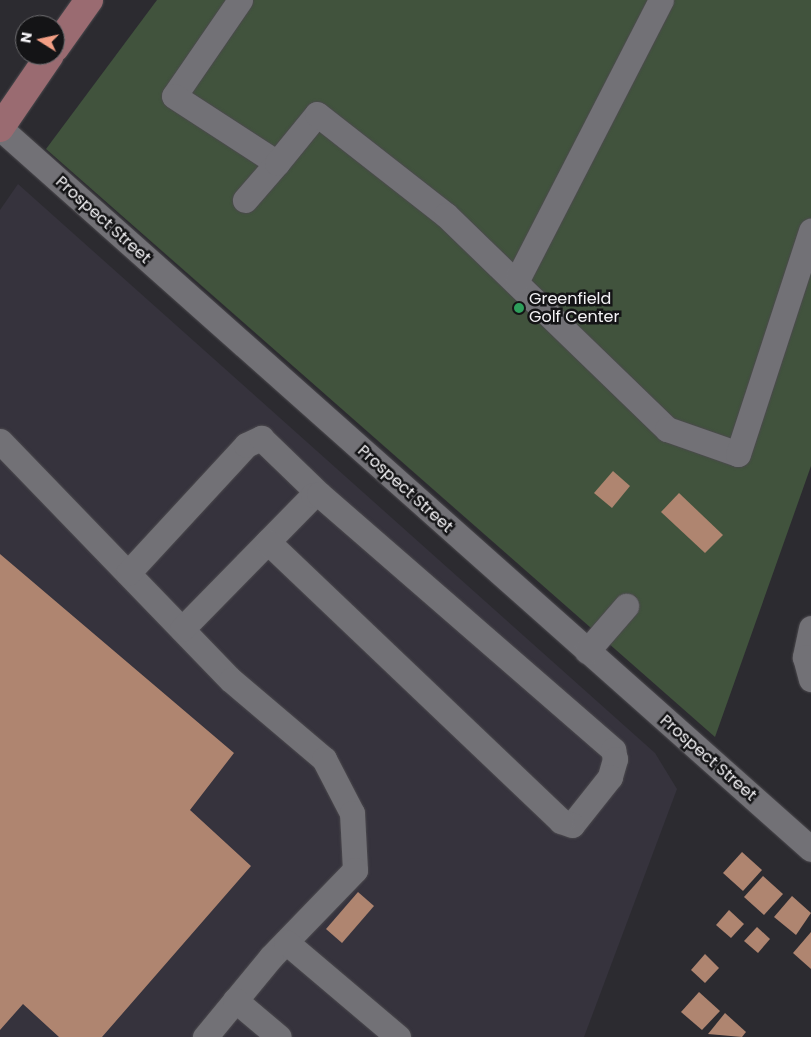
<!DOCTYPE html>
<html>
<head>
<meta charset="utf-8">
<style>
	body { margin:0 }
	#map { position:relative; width:811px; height:1037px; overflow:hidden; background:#2c2b30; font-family:Poppins,sans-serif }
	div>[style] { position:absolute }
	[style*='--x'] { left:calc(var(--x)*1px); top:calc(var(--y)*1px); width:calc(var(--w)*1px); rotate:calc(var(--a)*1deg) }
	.built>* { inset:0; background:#36333d }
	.green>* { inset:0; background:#41533d }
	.building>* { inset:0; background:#af8570 }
	.roads { filter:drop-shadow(0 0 1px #4b494d) drop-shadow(0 0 1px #4b494d) }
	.minor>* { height:25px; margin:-12.5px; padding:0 12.5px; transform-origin:12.5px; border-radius:12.5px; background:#727176 }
	.major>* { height:28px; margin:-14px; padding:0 14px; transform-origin:14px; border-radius:14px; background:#9a6b71 }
	.dots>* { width:14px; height:14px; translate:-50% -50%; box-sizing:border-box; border:2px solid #141416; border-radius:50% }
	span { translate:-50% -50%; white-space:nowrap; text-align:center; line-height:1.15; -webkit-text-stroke:5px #141416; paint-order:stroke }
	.street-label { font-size:16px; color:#f4f3f6 }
	.poi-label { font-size:16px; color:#f4f3f6 }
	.left { translate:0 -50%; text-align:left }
	.north { position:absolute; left:15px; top:15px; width:50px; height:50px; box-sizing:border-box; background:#141416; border:1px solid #6e6d70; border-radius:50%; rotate:280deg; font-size:14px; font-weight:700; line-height:20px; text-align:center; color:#f4f3f6 }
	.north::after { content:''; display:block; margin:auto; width:18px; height:22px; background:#f39f85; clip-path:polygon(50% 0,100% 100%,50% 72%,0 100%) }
</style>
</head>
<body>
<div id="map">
	<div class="built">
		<div style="clip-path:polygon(18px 184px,655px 753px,677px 789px,584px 1037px,0 1037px,0 210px)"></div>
	</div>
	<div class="green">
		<div style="clip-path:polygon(157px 0,811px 0,811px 466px,715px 737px,46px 149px)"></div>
	</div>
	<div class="building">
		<div style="clip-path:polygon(613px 471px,630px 486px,612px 508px,594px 493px)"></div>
		<div style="clip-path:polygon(679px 493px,723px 535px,705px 553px,661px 512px)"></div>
		<div style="clip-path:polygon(0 554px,234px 753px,190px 810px,251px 866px,102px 1037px,59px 1037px,23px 1004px,0 1030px)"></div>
		<div style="clip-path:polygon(742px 852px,762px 870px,743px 891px,723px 873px)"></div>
		<div style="clip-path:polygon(763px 876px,783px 894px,764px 915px,744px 897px)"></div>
		<div style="clip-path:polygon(358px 892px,374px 906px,342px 943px,326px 929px)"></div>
		<div style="clip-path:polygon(792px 896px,811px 913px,796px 935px,774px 917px)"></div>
		<div style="clip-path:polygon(729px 910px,744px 924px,731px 938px,716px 925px)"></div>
		<div style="clip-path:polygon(757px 927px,770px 939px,758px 953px,744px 941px)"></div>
		<div style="clip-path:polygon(811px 932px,811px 969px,793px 953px)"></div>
		<div style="clip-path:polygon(705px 954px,719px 968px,705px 983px,691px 970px)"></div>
		<div style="clip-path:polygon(699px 992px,720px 1011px,702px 1030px,681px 1012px)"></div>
		<div style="clip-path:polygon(725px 1013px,746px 1032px,742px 1037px,708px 1034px)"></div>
	</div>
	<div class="roads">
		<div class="minor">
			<div style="--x:240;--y:0;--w:116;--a:124.5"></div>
			<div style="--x:174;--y:96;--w:123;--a:33"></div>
			<div style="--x:277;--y:163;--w:49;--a:130.9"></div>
			<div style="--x:0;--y:128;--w:1085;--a:41.64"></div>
			<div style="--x:277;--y:163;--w:63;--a:-50.8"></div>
			<div style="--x:317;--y:114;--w:164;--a:38.1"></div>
			<div style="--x:446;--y:215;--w:308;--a:44.1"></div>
			<div style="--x:667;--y:429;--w:75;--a:19.4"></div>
			<div style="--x:738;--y:454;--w:235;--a:-71.9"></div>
			<div style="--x:517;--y:280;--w:315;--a:-62.8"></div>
			<div style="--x:0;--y:441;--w:332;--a:46"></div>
			<div style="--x:231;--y:680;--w:122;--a:40.3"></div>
			<div style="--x:324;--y:759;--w:61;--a:62.6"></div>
			<div style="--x:352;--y:813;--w:57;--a:87"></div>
			<div style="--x:355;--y:870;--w:121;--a:134"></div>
			<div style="--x:271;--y:957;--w:104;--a:129.5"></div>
			<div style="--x:128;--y:573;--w:174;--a:-47.3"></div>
			<div style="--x:246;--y:445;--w:17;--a:-25"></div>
			<div style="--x:261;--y:438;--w:81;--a:44"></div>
			<div style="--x:811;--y:628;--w:30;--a:102"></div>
			<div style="--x:805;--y:657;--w:23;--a:75"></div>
			<div style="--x:182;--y:629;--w:187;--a:-45.6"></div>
			<div style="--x:313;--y:495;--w:6;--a:-9"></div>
			<div style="--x:319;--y:494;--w:390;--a:41"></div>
			<div style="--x:613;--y:750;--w:9;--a:77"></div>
			<div style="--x:615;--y:759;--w:19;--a:106"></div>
			<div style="--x:610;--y:777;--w:61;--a:128.4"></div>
			<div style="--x:572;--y:825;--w:12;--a:-160"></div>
			<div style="--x:561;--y:821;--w:405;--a:-136.4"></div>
			<div style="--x:587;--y:651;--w:60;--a:-49.1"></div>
			<div style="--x:286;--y:942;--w:147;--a:40.3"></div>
			<div style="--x:235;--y:1000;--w:57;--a:40.1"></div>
		</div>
		<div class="major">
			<div style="--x:55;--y:48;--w:59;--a:-54.7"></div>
			<div style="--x:0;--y:128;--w:88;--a:-55.6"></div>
		</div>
	</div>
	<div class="dots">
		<div style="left:519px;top:308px;background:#2e9e5b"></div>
	</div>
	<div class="street-label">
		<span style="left:103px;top:220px;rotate:42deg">Prospect Street</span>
		<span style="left:405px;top:489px;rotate:42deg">Prospect Street</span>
		<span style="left:708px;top:758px;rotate:41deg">Prospect Street</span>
	</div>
	<div class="poi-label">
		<span class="left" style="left:529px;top:308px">Greenfield<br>Golf Center</span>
	</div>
	<div class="north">N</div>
</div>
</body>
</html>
